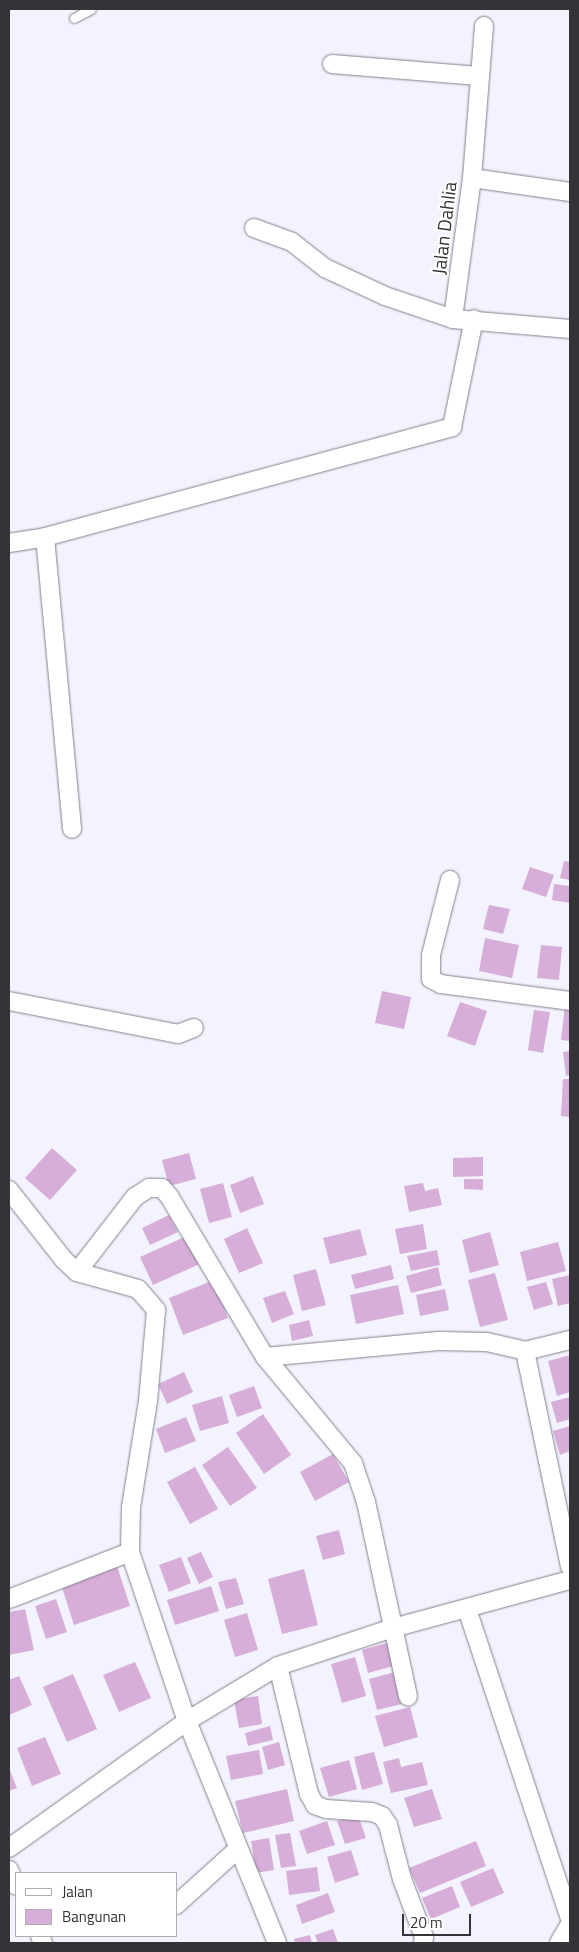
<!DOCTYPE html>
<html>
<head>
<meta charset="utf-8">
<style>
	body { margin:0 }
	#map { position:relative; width:579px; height:1952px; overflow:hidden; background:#f2f3fe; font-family:"Titillium Web",sans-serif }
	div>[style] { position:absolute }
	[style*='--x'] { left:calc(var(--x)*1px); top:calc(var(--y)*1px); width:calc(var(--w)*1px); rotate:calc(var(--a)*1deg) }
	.building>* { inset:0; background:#d7add9 }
	.roads { filter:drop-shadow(0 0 1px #81828c) drop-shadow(0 0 1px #81828c) }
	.lane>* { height:9px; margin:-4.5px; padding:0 4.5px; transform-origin:4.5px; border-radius:4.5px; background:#fff }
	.street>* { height:18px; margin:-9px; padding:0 9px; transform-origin:9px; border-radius:9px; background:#fff }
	span { translate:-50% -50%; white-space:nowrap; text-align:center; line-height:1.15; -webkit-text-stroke:4px #fff; paint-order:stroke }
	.street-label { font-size:19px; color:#343438 }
	.frame { position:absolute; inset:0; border:10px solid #343438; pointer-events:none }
	.legend { position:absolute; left:15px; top:1872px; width:162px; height:65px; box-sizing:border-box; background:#fff; border:1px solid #aeaeaf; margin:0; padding:6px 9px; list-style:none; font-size:15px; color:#343438 }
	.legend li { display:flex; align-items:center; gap:10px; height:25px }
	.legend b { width:25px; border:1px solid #aeaeaf }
	.scale { position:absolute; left:402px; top:1914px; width:69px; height:22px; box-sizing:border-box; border:2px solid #343438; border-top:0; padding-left:6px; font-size:15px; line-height:18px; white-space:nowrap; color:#343438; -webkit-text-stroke:4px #fff; paint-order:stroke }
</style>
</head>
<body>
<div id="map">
	<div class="building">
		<div style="clip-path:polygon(564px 861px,570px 862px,570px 880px,560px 878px)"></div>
		<div style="clip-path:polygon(530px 867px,554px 875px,546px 897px,522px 889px)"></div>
		<div style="clip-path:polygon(554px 884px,570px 886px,570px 903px,552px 900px)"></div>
		<div style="clip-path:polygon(489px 905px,510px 909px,503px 934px,483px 929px)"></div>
		<div style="clip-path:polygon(485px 938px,519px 945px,512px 978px,479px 971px)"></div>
		<div style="clip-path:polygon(541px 945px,562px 947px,559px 980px,537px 978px)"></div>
		<div style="clip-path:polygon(382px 991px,411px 997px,404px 1029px,375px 1023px)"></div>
		<div style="clip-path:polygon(460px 1002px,487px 1011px,475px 1046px,447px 1036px)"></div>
		<div style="clip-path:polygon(565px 1006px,570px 1006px,570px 1041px,561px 1040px)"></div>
		<div style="clip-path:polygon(534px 1010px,550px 1012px,543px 1053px,528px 1050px)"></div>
		<div style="clip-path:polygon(570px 1051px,570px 1075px,566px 1076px,563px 1052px)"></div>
		<div style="clip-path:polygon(563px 1079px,570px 1079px,570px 1117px,561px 1116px)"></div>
		<div style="clip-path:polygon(52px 1148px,77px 1170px,50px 1200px,25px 1178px)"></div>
		<div style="clip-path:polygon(189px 1153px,196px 1179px,169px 1186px,162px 1160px)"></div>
		<div style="clip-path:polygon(483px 1157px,483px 1176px,453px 1177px,453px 1158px)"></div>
		<div style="clip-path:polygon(253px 1176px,264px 1204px,240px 1213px,230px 1185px)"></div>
		<div style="clip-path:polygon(464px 1179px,483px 1179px,483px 1190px,464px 1189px)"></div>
		<div style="clip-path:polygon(223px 1183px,232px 1217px,209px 1223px,200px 1189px)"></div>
		<div style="clip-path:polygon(423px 1183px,425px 1191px,438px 1188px,442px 1205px,409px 1212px,404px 1186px)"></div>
		<div style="clip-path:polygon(169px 1215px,178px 1232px,150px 1245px,142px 1228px)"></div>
		<div style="clip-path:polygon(423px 1224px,427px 1249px,400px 1254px,395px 1229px)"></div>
		<div style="clip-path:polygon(247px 1228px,263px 1263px,239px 1273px,224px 1239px)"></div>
		<div style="clip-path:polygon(360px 1229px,367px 1255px,330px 1264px,323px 1238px)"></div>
		<div style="clip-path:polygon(490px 1232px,499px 1265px,470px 1273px,462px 1240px)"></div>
		<div style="clip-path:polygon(189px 1235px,202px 1263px,153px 1285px,140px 1257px)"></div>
		<div style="clip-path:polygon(558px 1242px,566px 1271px,527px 1281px,520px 1252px)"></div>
		<div style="clip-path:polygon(437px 1250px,440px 1265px,411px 1271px,407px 1256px)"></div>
		<div style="clip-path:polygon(391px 1265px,394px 1279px,355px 1289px,351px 1275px)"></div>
		<div style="clip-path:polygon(438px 1267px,442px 1285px,411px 1293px,406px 1276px)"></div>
		<div style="clip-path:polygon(316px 1269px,326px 1305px,302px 1311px,293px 1275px)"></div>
		<div style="clip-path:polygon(495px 1273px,508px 1320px,480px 1327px,468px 1280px)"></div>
		<div style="clip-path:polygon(570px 1275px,570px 1303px,558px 1306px,552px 1279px)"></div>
		<div style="clip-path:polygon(214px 1280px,228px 1318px,183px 1335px,169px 1298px)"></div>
		<div style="clip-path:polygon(546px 1282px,553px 1304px,534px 1310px,527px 1287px)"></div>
		<div style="clip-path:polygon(398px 1285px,404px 1314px,356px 1324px,350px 1295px)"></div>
		<div style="clip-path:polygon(445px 1289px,449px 1310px,420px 1316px,416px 1295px)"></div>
		<div style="clip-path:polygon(285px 1291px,294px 1314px,272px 1323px,263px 1298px)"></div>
		<div style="clip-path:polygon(309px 1320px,313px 1336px,292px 1341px,289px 1325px)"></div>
		<div style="clip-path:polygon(570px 1355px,570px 1392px,557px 1396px,548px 1361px)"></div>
		<div style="clip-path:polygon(184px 1372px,193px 1392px,167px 1404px,158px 1384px)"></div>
		<div style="clip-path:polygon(254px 1386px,262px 1408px,237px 1417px,229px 1395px)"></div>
		<div style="clip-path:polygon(222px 1396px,229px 1423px,200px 1431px,192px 1405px)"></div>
		<div style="clip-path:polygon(570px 1397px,570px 1419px,557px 1423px,551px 1402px)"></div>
		<div style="clip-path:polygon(263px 1414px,291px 1455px,264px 1474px,236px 1433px)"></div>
		<div style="clip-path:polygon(186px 1417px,196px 1441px,165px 1453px,156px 1429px)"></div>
		<div style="clip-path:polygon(570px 1426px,570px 1451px,560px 1455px,553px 1431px)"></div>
		<div style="clip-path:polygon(228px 1447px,257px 1488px,230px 1506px,202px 1465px)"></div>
		<div style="clip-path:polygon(333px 1454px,349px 1482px,315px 1501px,300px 1472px)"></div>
		<div style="clip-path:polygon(195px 1467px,218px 1509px,190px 1524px,167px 1482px)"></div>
		<div style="clip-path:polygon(339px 1530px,345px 1554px,323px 1560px,316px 1536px)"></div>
		<div style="clip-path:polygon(201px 1552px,213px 1577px,199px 1584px,187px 1558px)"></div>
		<div style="clip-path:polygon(181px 1557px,191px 1583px,169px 1592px,159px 1565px)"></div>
		<div style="clip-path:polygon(116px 1563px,130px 1606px,74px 1625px,60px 1581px)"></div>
		<div style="clip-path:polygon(304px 1569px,318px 1625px,282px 1634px,268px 1579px)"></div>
		<div style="clip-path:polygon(236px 1578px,244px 1604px,226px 1609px,218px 1582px)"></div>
		<div style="clip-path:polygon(211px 1586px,219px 1611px,175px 1625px,167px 1600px)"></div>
		<div style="clip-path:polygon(56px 1599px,67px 1632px,46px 1639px,35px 1606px)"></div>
		<div style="clip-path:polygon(25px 1609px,34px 1650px,9px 1655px,9px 1612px)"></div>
		<div style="clip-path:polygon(247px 1613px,258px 1650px,235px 1657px,224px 1620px)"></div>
		<div style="clip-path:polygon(390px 1642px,397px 1665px,368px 1673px,362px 1650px)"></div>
		<div style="clip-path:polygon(355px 1657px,366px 1696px,342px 1703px,331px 1664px)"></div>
		<div style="clip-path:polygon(135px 1662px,151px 1698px,119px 1712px,103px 1675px)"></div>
		<div style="clip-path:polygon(395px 1672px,402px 1704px,377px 1710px,369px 1679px)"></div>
		<div style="clip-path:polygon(73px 1674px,97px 1729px,67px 1742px,43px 1687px)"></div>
		<div style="clip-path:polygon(19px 1676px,32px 1705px,9px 1715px,9px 1680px)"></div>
		<div style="clip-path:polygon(258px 1696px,262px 1724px,239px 1728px,234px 1700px)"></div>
		<div style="clip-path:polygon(410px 1707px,418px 1737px,384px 1747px,375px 1716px)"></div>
		<div style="clip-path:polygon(270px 1726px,273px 1740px,248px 1746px,245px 1733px)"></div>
		<div style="clip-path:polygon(45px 1737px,61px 1774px,32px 1786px,17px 1748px)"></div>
		<div style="clip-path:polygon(279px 1742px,285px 1765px,268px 1770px,262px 1747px)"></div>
		<div style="clip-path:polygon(259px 1750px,263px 1774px,231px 1780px,226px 1756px)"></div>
		<div style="clip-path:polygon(374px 1752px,383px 1784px,362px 1790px,354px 1757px)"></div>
		<div style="clip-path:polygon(399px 1758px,401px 1767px,422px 1762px,428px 1785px,391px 1793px,383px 1762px)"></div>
		<div style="clip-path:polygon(349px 1760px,357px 1789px,329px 1797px,320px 1768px)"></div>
		<div style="clip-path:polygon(9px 1768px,17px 1788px,9px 1791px)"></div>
		<div style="clip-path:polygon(287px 1789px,294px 1821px,243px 1833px,235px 1801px)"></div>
		<div style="clip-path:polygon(432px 1789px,442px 1819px,414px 1827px,404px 1798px)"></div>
		<div style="clip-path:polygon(358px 1815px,366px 1838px,345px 1844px,337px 1821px)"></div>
		<div style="clip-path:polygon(327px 1821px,335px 1845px,307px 1854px,299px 1831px)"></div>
		<div style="clip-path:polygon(290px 1833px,296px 1866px,281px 1868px,275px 1835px)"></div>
		<div style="clip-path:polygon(269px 1838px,274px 1870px,256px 1873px,251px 1841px)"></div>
		<div style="clip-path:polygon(476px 1841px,486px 1866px,420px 1893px,409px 1868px)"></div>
		<div style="clip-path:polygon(351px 1850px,359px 1875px,335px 1883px,327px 1857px)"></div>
		<div style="clip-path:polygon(317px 1867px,320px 1891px,289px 1895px,286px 1871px)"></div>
		<div style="clip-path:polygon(493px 1868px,504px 1893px,471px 1907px,460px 1882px)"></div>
		<div style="clip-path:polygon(452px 1886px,460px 1907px,431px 1919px,422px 1898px)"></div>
		<div style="clip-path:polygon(328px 1893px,335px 1912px,302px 1924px,296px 1905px)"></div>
		<div style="clip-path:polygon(333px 1929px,338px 1943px,318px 1943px,315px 1935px)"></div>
		<div style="clip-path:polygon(310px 1935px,312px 1943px,295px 1943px,294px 1939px)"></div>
	</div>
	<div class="roads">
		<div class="lane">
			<div style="--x:74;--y:18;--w:19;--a:-28"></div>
		</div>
		<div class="street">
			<div style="--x:484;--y:26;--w:152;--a:94.5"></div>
			<div style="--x:472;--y:178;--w:142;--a:97.7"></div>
			<div style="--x:453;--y:319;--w:117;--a:4.9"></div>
			<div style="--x:332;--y:64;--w:147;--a:4.7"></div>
			<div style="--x:472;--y:178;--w:99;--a:8.1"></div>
			<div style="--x:254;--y:228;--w:40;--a:20.2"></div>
			<div style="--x:292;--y:242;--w:42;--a:38.2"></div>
			<div style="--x:325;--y:268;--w:66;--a:25"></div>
			<div style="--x:385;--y:296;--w:72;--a:18.7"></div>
			<div style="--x:45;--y:537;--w:293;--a:84.7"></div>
			<div style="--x:9;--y:543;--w:36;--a:-9"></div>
			<div style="--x:45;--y:537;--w:422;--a:-15.1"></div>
			<div style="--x:452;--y:427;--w:110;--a:-78.5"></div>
			<div style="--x:450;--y:880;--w:77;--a:104.2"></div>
			<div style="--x:431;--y:955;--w:24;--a:90"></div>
			<div style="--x:431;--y:979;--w:11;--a:27"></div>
			<div style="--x:441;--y:984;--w:130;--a:7.5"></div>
			<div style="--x:9;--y:1001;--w:172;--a:11"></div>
			<div style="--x:178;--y:1034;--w:17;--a:-21"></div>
			<div style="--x:9;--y:1190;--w:89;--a:51.8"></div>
			<div style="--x:64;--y:1260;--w:18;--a:43"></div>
			<div style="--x:77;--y:1272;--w:63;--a:15.6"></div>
			<div style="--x:138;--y:1289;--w:28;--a:49"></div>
			<div style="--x:156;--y:1310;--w:91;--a:95"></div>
			<div style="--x:148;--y:1401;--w:107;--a:99.1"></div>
			<div style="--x:131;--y:1507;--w:45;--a:91.3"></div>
			<div style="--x:130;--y:1552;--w:178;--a:71.4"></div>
			<div style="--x:187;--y:1721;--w:240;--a:67.9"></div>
			<div style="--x:77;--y:1272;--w:95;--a:-52.3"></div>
			<div style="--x:135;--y:1197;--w:17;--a:-33"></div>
			<div style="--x:149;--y:1188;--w:13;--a:0"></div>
			<div style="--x:162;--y:1188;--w:11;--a:49"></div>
			<div style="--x:169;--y:1196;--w:187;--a:59.2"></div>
			<div style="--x:265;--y:1357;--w:138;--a:50.3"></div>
			<div style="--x:353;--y:1463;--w:41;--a:71.6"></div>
			<div style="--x:366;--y:1502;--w:199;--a:77.8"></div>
			<div style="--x:525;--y:1351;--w:220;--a:78.2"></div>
			<div style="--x:265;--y:1357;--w:174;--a:-5.3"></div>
			<div style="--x:438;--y:1341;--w:49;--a:1.2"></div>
			<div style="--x:487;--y:1342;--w:39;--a:13"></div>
			<div style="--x:525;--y:1351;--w:46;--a:-13.7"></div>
			<div style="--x:9;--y:1599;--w:130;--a:-21.2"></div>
			<div style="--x:467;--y:1609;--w:327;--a:71.6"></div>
			<div style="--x:278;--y:1666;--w:132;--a:76.4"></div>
			<div style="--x:309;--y:1794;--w:13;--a:61"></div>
			<div style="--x:315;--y:1805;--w:12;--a:20"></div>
			<div style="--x:326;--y:1809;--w:46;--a:3.7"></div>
			<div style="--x:372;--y:1812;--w:11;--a:22"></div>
			<div style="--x:382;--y:1816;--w:11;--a:56"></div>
			<div style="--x:388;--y:1825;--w:56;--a:75.5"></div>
			<div style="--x:402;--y:1879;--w:62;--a:69.2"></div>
			<div style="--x:424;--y:1937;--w:6;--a:99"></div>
			<div style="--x:9;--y:1848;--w:219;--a:-35.5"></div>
			<div style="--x:187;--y:1721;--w:106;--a:-31.1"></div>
			<div style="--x:278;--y:1666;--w:121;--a:-18.3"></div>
			<div style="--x:393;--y:1628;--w:183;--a:-15.2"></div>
			<div style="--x:9;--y:1870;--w:17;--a:66"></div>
			<div style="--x:176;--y:1905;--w:84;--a:-42.1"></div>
			<div style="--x:40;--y:1936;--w:8;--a:67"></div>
			<div style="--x:559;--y:1943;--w:22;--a:-60"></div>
		</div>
	</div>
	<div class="street-label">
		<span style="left:444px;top:228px;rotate:-83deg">Jalan Dahlia</span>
	</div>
	<div class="frame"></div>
	<ul class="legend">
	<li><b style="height:6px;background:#fff"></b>Jalan</li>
	<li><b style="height:14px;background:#d7add9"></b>Bangunan</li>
	</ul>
	<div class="scale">20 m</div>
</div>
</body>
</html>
